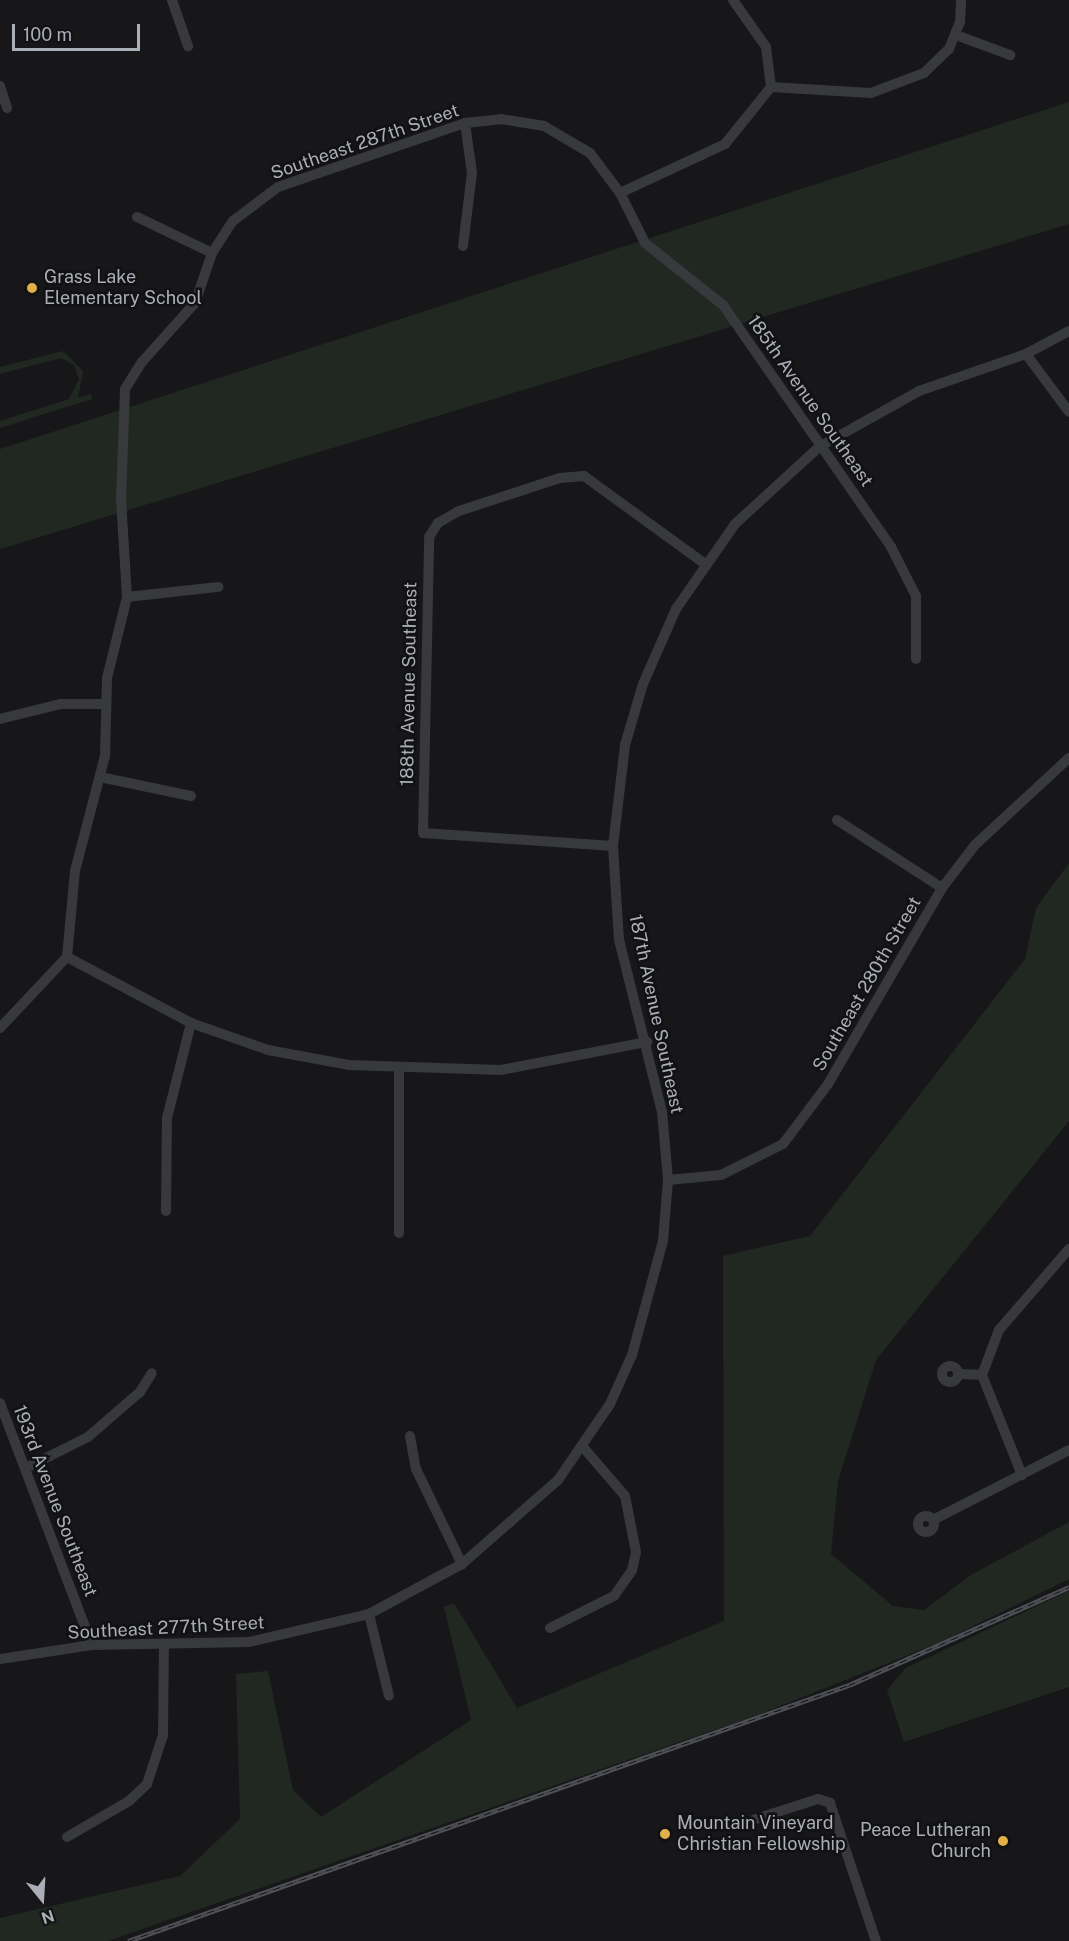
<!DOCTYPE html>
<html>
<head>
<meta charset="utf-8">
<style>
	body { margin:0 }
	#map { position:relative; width:1069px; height:1941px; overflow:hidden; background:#171719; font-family:"Public Sans",sans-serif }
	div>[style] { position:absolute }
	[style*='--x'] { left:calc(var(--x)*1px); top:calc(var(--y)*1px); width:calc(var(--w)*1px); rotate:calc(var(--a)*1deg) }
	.green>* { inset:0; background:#212822 }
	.minor>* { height:10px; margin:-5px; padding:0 5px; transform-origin:5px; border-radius:5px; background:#38393d }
	.minor>.ring { margin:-5px; padding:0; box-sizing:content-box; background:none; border:10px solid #38393d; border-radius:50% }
	.rail>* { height:4.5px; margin-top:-2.25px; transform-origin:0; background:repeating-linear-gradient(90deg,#121214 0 7px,#4f5156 0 14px); box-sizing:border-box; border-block:2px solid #4f5156 }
	.dots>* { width:16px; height:16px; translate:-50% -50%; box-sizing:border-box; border:3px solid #121214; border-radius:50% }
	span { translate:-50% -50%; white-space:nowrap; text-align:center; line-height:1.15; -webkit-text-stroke:5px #121214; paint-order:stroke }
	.street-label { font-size:18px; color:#aaaeb7 }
	.poi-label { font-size:18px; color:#aaaeb7 }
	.left { translate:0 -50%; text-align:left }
	.right { translate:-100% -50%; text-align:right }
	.north { position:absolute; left:12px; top:1869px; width:60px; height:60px; -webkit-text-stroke:4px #121214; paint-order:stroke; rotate:162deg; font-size:16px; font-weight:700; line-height:24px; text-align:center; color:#aaaeb7 }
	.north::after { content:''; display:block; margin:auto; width:21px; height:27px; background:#aaaeb7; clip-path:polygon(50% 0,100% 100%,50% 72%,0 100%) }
	.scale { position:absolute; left:12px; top:24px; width:128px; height:27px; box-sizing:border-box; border:3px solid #aaaeb7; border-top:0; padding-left:8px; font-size:18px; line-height:21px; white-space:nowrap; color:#aaaeb7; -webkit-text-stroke:4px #121214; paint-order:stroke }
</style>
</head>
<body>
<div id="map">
	<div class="green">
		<div style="clip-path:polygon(1069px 102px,1069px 224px,0 549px,0 449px)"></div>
		<div style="clip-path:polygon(63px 351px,83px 371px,78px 398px,91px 394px,92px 399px,0 428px,0 421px,69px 399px,79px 379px,74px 365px,61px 358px,0 374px,0 367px)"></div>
		<div style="clip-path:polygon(1069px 863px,1069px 1121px,876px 1360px,838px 1481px,831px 1554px,893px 1606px,924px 1610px,971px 1575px,1069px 1522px,1069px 1579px,941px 1642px,760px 1714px,108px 1941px,0 1941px,0 1918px,180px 1876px,240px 1819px,236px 1674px,268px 1671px,293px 1790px,321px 1817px,471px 1720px,444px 1607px,454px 1603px,517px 1708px,724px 1621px,723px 1256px,810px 1236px,1025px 959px,1036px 908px)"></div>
		<div style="clip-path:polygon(1069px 1591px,1069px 1687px,904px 1742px,887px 1690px,906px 1668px)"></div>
	</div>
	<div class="minor">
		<div style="--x:172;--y:0;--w:49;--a:70.8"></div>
		<div style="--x:733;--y:0;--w:57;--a:54.9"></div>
		<div style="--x:766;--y:47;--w:40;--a:82.9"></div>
		<div style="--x:956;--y:35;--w:58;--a:20.3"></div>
		<div style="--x:0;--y:86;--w:23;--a:72"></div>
		<div style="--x:620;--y:193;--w:116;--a:-25"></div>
		<div style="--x:725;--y:144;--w:73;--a:-51.1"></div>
		<div style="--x:771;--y:87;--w:100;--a:3.4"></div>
		<div style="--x:871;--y:93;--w:57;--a:-20.7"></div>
		<div style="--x:924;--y:73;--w:35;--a:-44"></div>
		<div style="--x:949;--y:49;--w:29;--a:-68"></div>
		<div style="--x:960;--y:22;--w:22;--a:-87"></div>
		<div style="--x:137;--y:217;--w:83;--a:25.6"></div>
		<div style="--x:463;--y:246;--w:74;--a:-83"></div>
		<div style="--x:472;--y:173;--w:50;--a:-98"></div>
		<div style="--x:1026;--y:354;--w:72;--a:53.4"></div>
		<div style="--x:127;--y:597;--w:92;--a:-6.3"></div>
		<div style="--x:0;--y:719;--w:63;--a:-13.8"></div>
		<div style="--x:61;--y:704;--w:44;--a:0"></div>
		<div style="--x:100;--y:777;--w:93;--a:11.8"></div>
		<div style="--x:837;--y:820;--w:125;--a:32.9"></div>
		<div style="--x:613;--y:846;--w:190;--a:-176.1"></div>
		<div style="--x:423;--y:833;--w:296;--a:-88.8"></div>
		<div style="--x:429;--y:537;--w:17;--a:-57"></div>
		<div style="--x:438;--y:523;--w:24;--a:-30"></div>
		<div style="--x:459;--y:511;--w:106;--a:-18.1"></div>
		<div style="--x:560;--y:478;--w:24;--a:-5"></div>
		<div style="--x:584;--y:476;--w:150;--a:36"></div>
		<div style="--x:67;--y:957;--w:140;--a:28"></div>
		<div style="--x:191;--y:1023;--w:82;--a:19.3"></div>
		<div style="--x:268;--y:1050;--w:82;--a:10.5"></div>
		<div style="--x:349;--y:1065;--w:152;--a:1.9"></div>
		<div style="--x:501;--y:1070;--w:149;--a:-10.9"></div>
		<div style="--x:0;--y:1028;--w:98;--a:-46.7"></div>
		<div style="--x:67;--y:957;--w:86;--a:-84.7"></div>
		<div style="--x:75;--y:871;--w:119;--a:-75.4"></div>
		<div style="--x:105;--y:756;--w:78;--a:-88.5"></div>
		<div style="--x:107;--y:678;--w:83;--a:-76.1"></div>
		<div style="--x:127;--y:597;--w:97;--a:-93.5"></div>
		<div style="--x:121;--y:500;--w:111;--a:-87.9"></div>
		<div style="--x:125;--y:389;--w:32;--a:-58"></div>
		<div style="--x:142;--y:362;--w:79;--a:-48.1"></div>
		<div style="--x:195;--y:303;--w:53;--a:-71.2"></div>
		<div style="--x:212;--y:253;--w:38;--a:-57"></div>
		<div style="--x:233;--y:221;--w:56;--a:-37.1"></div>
		<div style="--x:278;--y:187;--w:198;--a:-18.9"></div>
		<div style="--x:465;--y:123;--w:36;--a:-6"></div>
		<div style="--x:501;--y:119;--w:44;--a:9.2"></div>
		<div style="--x:544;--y:126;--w:53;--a:30.4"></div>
		<div style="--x:590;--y:153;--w:50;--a:53.1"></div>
		<div style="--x:620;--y:193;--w:56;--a:63.4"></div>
		<div style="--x:645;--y:243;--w:100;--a:38.5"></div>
		<div style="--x:723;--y:305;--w:295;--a:55.2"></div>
		<div style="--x:891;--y:547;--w:55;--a:63"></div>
		<div style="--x:916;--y:596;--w:63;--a:90"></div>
		<div style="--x:399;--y:1070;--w:163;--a:90"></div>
		<div style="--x:668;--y:1180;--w:53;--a:-5.4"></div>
		<div style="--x:721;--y:1175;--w:69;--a:-26.6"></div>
		<div style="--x:783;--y:1144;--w:75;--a:-53.1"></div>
		<div style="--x:828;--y:1084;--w:227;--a:-59.8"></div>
		<div style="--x:942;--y:888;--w:54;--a:-52.5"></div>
		<div style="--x:975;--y:845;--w:128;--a:-42.8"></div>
		<div style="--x:166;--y:1211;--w:93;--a:-89.4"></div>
		<div style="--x:167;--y:1118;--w:98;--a:-75.8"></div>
		<div class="ring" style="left:942px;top:1366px;width:6px;height:6px"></div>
		<div style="--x:958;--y:1374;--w:24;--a:2"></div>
		<div style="--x:982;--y:1375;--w:48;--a:-69.3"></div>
		<div style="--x:999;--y:1330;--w:107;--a:-49.2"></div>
		<div style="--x:982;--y:1375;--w:108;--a:68.2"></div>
		<div style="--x:0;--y:1403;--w:259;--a:69.2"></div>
		<div style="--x:410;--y:1436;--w:34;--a:80"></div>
		<div style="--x:416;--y:1469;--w:106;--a:64.2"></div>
		<div style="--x:26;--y:1468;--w:69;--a:-26.6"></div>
		<div style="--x:88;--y:1437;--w:69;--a:-40.9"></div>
		<div style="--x:140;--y:1392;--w:22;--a:-58"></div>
		<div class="ring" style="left:918px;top:1516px;width:6px;height:6px"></div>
		<div style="--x:933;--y:1520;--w:153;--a:-27.2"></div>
		<div style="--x:369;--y:1614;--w:84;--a:76.3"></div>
		<div style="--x:550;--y:1628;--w:72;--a:-26.6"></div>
		<div style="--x:614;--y:1596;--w:32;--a:-55"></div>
		<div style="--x:632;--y:1570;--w:18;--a:-77"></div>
		<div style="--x:636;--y:1552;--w:57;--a:-101.1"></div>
		<div style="--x:625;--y:1496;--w:65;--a:-130.6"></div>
		<div style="--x:0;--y:1659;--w:93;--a:-8.7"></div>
		<div style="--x:92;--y:1645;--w:157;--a:-1.1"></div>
		<div style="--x:249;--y:1642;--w:123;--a:-13.1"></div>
		<div style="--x:369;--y:1614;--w:106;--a:-28.3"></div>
		<div style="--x:462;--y:1564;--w:128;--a:-41.2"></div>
		<div style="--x:558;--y:1480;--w:92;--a:-55.6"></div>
		<div style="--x:610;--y:1404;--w:54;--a:-65.8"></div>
		<div style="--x:632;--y:1355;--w:118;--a:-74.8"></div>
		<div style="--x:663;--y:1241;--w:61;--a:-85.3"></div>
		<div style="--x:668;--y:1180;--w:68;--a:-95"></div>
		<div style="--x:662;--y:1112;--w:177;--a:-104"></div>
		<div style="--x:619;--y:940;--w:94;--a:-93.7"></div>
		<div style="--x:613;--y:846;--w:102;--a:-83.2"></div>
		<div style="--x:625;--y:745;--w:64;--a:-73.6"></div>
		<div style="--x:643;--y:684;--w:82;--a:-66.3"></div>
		<div style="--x:676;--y:609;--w:103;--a:-55.2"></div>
		<div style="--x:735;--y:524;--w:114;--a:-42.5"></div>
		<div style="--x:819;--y:447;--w:115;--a:-29.2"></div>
		<div style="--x:919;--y:391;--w:113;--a:-19.1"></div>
		<div style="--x:1026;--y:354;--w:49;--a:-28.1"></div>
		<div style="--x:753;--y:1820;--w:68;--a:-17.9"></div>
		<div style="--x:818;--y:1799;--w:13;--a:18"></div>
		<div style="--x:830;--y:1803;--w:145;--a:71.6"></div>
		<div style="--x:67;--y:1837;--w:72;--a:-30.1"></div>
		<div style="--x:129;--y:1801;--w:25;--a:-43"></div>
		<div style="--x:147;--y:1784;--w:52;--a:-71.9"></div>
		<div style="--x:163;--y:1735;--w:89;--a:-89.4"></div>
	</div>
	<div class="rail">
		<div style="--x:128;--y:1941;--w:765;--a:-19.55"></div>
		<div style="--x:849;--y:1685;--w:241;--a:-24"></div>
	</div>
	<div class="dots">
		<div style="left:32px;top:288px;background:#e1b047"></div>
		<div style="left:665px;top:1834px;background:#e1b047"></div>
		<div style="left:1003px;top:1841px;background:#e1b047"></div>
	</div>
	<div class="street-label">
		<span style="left:365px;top:142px;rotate:-19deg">Southeast 287th Street</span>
		<span style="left:810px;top:401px;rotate:55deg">185th Avenue Southeast</span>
		<span style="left:409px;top:684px;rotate:-89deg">188th Avenue Southeast</span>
		<span style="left:867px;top:984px;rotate:-60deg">Southeast 280th Street</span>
		<span style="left:656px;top:1014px;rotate:78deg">187th Avenue Southeast</span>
		<span style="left:55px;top:1501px;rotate:69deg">193rd Avenue Southeast</span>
		<span style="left:166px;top:1628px;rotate:-3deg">Southeast 277th Street</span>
	</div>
	<div class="poi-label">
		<span class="left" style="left:44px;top:288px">Grass Lake<br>Elementary School</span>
		<span class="left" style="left:677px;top:1834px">Mountain Vineyard<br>Christian Fellowship</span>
		<span class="right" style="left:991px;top:1841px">Peace Lutheran<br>Church</span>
	</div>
	<div class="north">N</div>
	<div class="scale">100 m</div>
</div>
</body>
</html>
